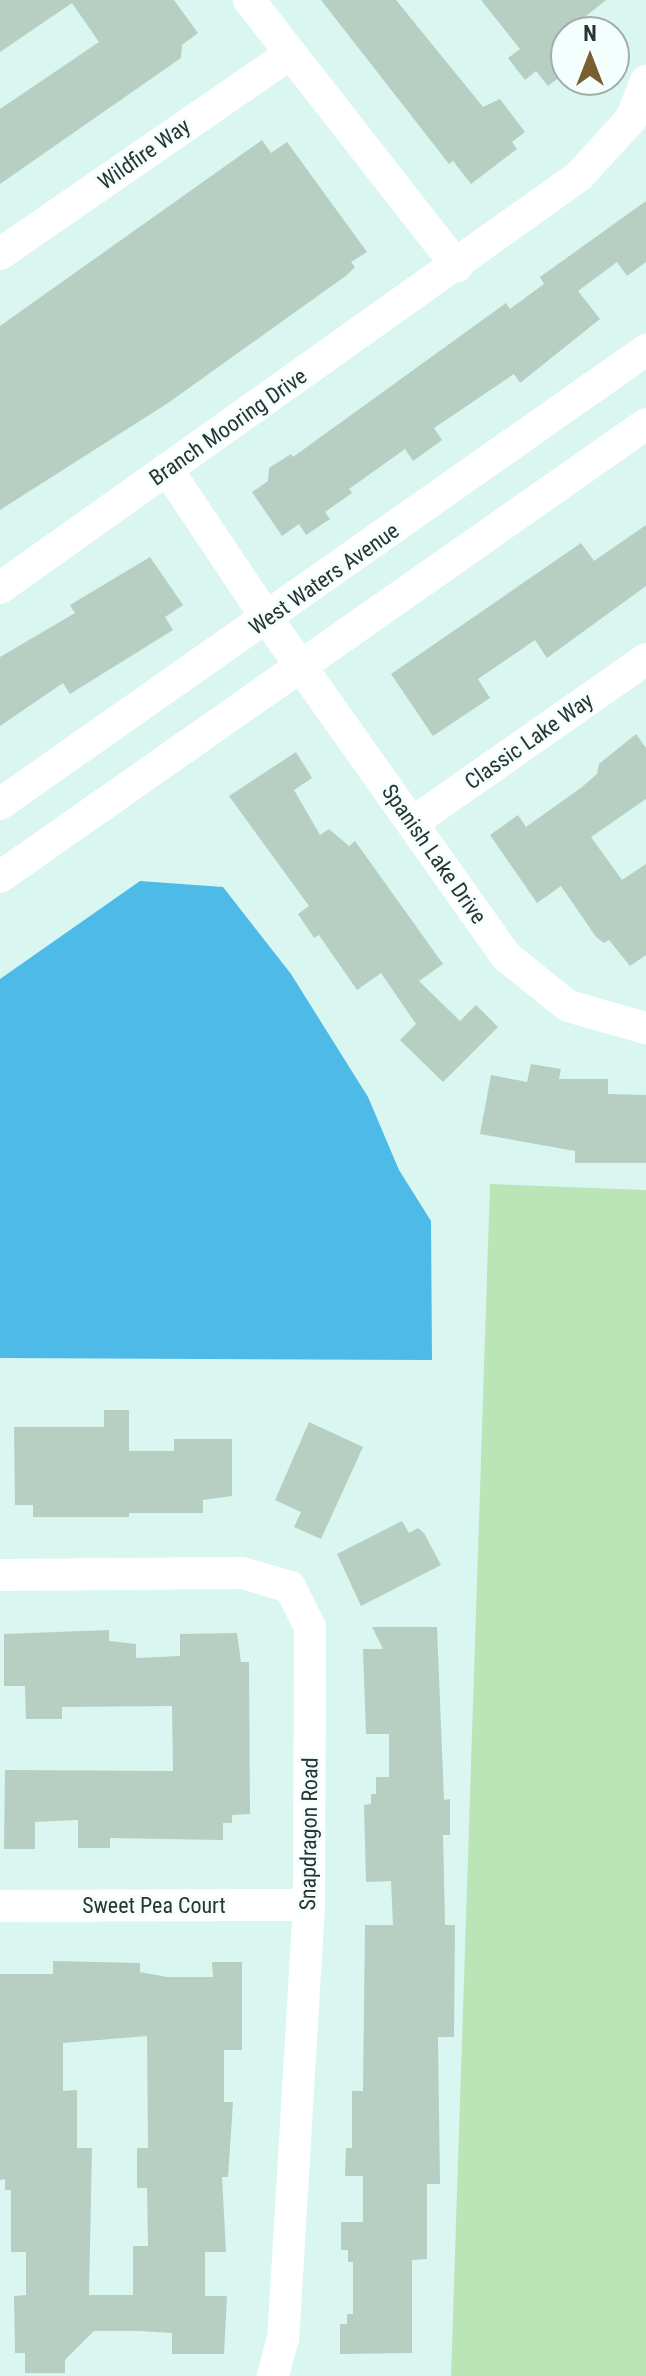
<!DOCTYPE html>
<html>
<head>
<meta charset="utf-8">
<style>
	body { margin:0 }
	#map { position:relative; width:646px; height:2376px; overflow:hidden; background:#daf6f1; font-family:"Roboto Condensed",sans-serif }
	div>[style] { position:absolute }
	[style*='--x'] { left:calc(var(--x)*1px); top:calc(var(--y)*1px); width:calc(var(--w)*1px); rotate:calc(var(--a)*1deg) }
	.green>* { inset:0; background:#bce5b7 }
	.water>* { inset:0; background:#4dbae7 }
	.building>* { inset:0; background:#b7cec2 }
	.minor>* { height:32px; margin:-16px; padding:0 16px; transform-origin:16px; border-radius:16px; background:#fff }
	span { translate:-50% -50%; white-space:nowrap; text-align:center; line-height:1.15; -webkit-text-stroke:6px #f4fffd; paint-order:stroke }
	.street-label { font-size:22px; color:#2a3433 }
	.north { position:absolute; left:550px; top:16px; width:80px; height:80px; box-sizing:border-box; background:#f4fffd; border:2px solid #a3aeac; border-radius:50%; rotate:0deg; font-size:22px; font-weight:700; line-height:32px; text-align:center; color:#2a3433 }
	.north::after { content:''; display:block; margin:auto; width:28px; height:36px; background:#7a5d30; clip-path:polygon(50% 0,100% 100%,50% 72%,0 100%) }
</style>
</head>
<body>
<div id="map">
	<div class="green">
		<div style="clip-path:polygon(490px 1184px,646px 1190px,646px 2376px,451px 2376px)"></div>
	</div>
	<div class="water">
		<div style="clip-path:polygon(140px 881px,223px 887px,291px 974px,368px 1097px,399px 1170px,431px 1221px,432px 1360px,0 1358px,0 979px)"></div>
	</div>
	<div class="building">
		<div style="clip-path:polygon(0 0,174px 0,198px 33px,182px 45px,181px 58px,0 184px,0 109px,99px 42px,72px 3px,0 52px)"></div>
		<div style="clip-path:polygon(321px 0,396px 0,483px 107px,500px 99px,525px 132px,512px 142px,517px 149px,471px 184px,453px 161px,449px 164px)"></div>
		<div style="clip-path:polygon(481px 0,606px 0,566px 32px,566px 72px,548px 86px,536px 71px,525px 80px,508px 58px,520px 49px)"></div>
		<div style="clip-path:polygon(262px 140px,271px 153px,287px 142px,367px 252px,351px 262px,355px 267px,347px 275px,168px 403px,0 510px,0 326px)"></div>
		<div style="clip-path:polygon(646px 201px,646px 262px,627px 276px,617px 262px,578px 291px,600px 319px,520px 383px,514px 374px,434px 428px,442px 440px,413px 461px,405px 449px,349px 489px,352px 493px,325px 512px,330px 519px,306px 535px,299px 524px,282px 536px,252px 492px,268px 481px,269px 468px,291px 454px,293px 457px,506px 303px,510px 309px,544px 284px,540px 277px)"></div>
		<div style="clip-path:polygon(646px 525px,646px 586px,547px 658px,535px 640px,478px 679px,490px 698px,433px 736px,391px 674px,581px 543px,594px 561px)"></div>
		<div style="clip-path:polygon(150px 557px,183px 605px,165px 617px,173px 630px,70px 694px,63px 683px,0 726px,0 657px,75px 613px,70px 605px)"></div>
		<div style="clip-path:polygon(636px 734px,646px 748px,646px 799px,591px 837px,622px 880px,646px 864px,646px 955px,630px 966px,609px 940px,604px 943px,596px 937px,561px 886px,537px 903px,490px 835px,518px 815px,526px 827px,582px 787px,597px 774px,599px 764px)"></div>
		<div style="clip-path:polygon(296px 752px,312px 778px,294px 790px,320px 835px,329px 829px,349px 846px,355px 841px,443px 964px,419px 981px,460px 1021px,476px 1005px,498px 1027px,443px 1082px,400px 1040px,416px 1024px,381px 973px,357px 990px,319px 935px,314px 938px,298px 914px,309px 906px,229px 796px)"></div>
		<div style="clip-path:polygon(531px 1064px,561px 1069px,559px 1079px,608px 1079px,608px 1094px,646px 1095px,646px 1163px,575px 1163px,575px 1151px,480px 1134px,491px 1075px,527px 1082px)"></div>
		<div style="clip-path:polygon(104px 1410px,129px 1410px,129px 1451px,174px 1451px,174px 1439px,232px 1439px,232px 1496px,203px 1500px,203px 1513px,129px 1513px,129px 1517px,33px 1517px,33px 1505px,15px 1505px,14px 1427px,104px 1427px)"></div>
		<div style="clip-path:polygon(309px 1422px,363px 1447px,321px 1539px,294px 1527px,301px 1512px,275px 1500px)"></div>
		<div style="clip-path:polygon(402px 1521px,409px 1533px,418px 1528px,424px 1533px,441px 1565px,361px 1606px,337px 1554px)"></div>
		<div style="clip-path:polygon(372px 1627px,437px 1627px,444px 1800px,450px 1799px,450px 1835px,443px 1835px,445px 1925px,455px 1925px,454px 2037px,438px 2037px,440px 2184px,427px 2184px,427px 2259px,412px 2260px,412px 2353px,340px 2354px,340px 2324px,347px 2324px,347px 2314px,353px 2314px,353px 2262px,348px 2262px,348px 2250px,341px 2250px,341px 2222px,363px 2222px,363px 2176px,345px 2176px,346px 2148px,352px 2148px,352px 2091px,363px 2091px,365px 1925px,393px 1925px,391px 1881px,366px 1882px,364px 1805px,371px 1804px,371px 1794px,376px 1794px,376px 1777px,389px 1777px,389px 1734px,366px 1734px,363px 1649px,383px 1649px)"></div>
		<div style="clip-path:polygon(109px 1630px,109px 1641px,136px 1644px,136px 1658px,180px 1656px,180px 1634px,237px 1633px,241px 1662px,249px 1662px,250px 1814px,232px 1815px,232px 1823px,223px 1823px,223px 1840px,110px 1838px,110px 1848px,78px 1848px,78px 1820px,35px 1822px,35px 1849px,4px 1849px,5px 1770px,173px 1771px,172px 1706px,62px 1707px,62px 1719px,26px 1719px,25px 1686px,4px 1686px,4px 1634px)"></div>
		<div style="clip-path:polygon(evenodd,53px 1961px,140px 1963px,140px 1972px,167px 1977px,213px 1977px,212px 1962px,242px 1962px,242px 2050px,224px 2050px,224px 2102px,233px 2102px,228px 2177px,222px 2177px,226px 2252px,205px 2252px,205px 2296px,227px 2296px,224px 2354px,172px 2354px,172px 2333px,139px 2331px,94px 2331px,65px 2360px,65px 2373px,25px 2373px,25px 2353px,15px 2353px,14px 2296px,26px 2295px,26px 2252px,11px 2252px,11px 2190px,5px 2190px,5px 2179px,0 2180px,0 1974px,53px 1974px,53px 1961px,147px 2036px,148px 2148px,137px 2148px,137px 2188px,147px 2188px,148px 2246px,133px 2246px,133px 2295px,89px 2295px,92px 2148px,77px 2148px,77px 2090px,63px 2091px,63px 2043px,147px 2036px)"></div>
	</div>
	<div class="minor">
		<div style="--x:249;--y:0;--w:338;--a:52"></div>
		<div style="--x:0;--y:254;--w:350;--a:-34.6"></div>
		<div style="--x:167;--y:469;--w:182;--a:56.2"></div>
		<div style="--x:268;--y:620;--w:413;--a:54.7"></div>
		<div style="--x:507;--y:957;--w:78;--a:38.8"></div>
		<div style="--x:568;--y:1006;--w:81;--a:15.8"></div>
		<div style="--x:0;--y:588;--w:711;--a:-35.43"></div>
		<div style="--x:579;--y:176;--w:77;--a:-47.6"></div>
		<div style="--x:631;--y:119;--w:41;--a:-68.5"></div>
		<div style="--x:0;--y:804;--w:790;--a:-35.1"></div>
		<div style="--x:412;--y:823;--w:286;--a:-35"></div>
		<div style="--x:0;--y:877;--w:789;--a:-35.04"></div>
		<div style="--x:0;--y:1575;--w:242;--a:-0.5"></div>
		<div style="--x:242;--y:1573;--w:50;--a:16.3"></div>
		<div style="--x:290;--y:1587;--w:45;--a:63.4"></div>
		<div style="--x:310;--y:1627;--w:278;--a:90.2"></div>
		<div style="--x:309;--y:1905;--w:434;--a:93.4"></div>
		<div style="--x:283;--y:2338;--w:39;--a:105"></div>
		<div style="--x:0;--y:1906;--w:309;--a:-0.2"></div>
	</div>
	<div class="street-label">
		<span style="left:144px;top:154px;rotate:-35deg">Wildfire Way</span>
		<span style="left:228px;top:427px;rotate:-35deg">Branch Mooring Drive</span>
		<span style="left:324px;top:579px;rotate:-35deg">West Waters Avenue</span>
		<span style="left:529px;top:741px;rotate:-35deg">Classic Lake Way</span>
		<span style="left:434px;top:854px;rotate:55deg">Spanish Lake Drive</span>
		<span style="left:309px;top:1834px;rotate:-89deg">Snapdragon Road</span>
		<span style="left:154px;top:1906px">Sweet Pea Court</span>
	</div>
	<div class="north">N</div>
</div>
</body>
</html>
